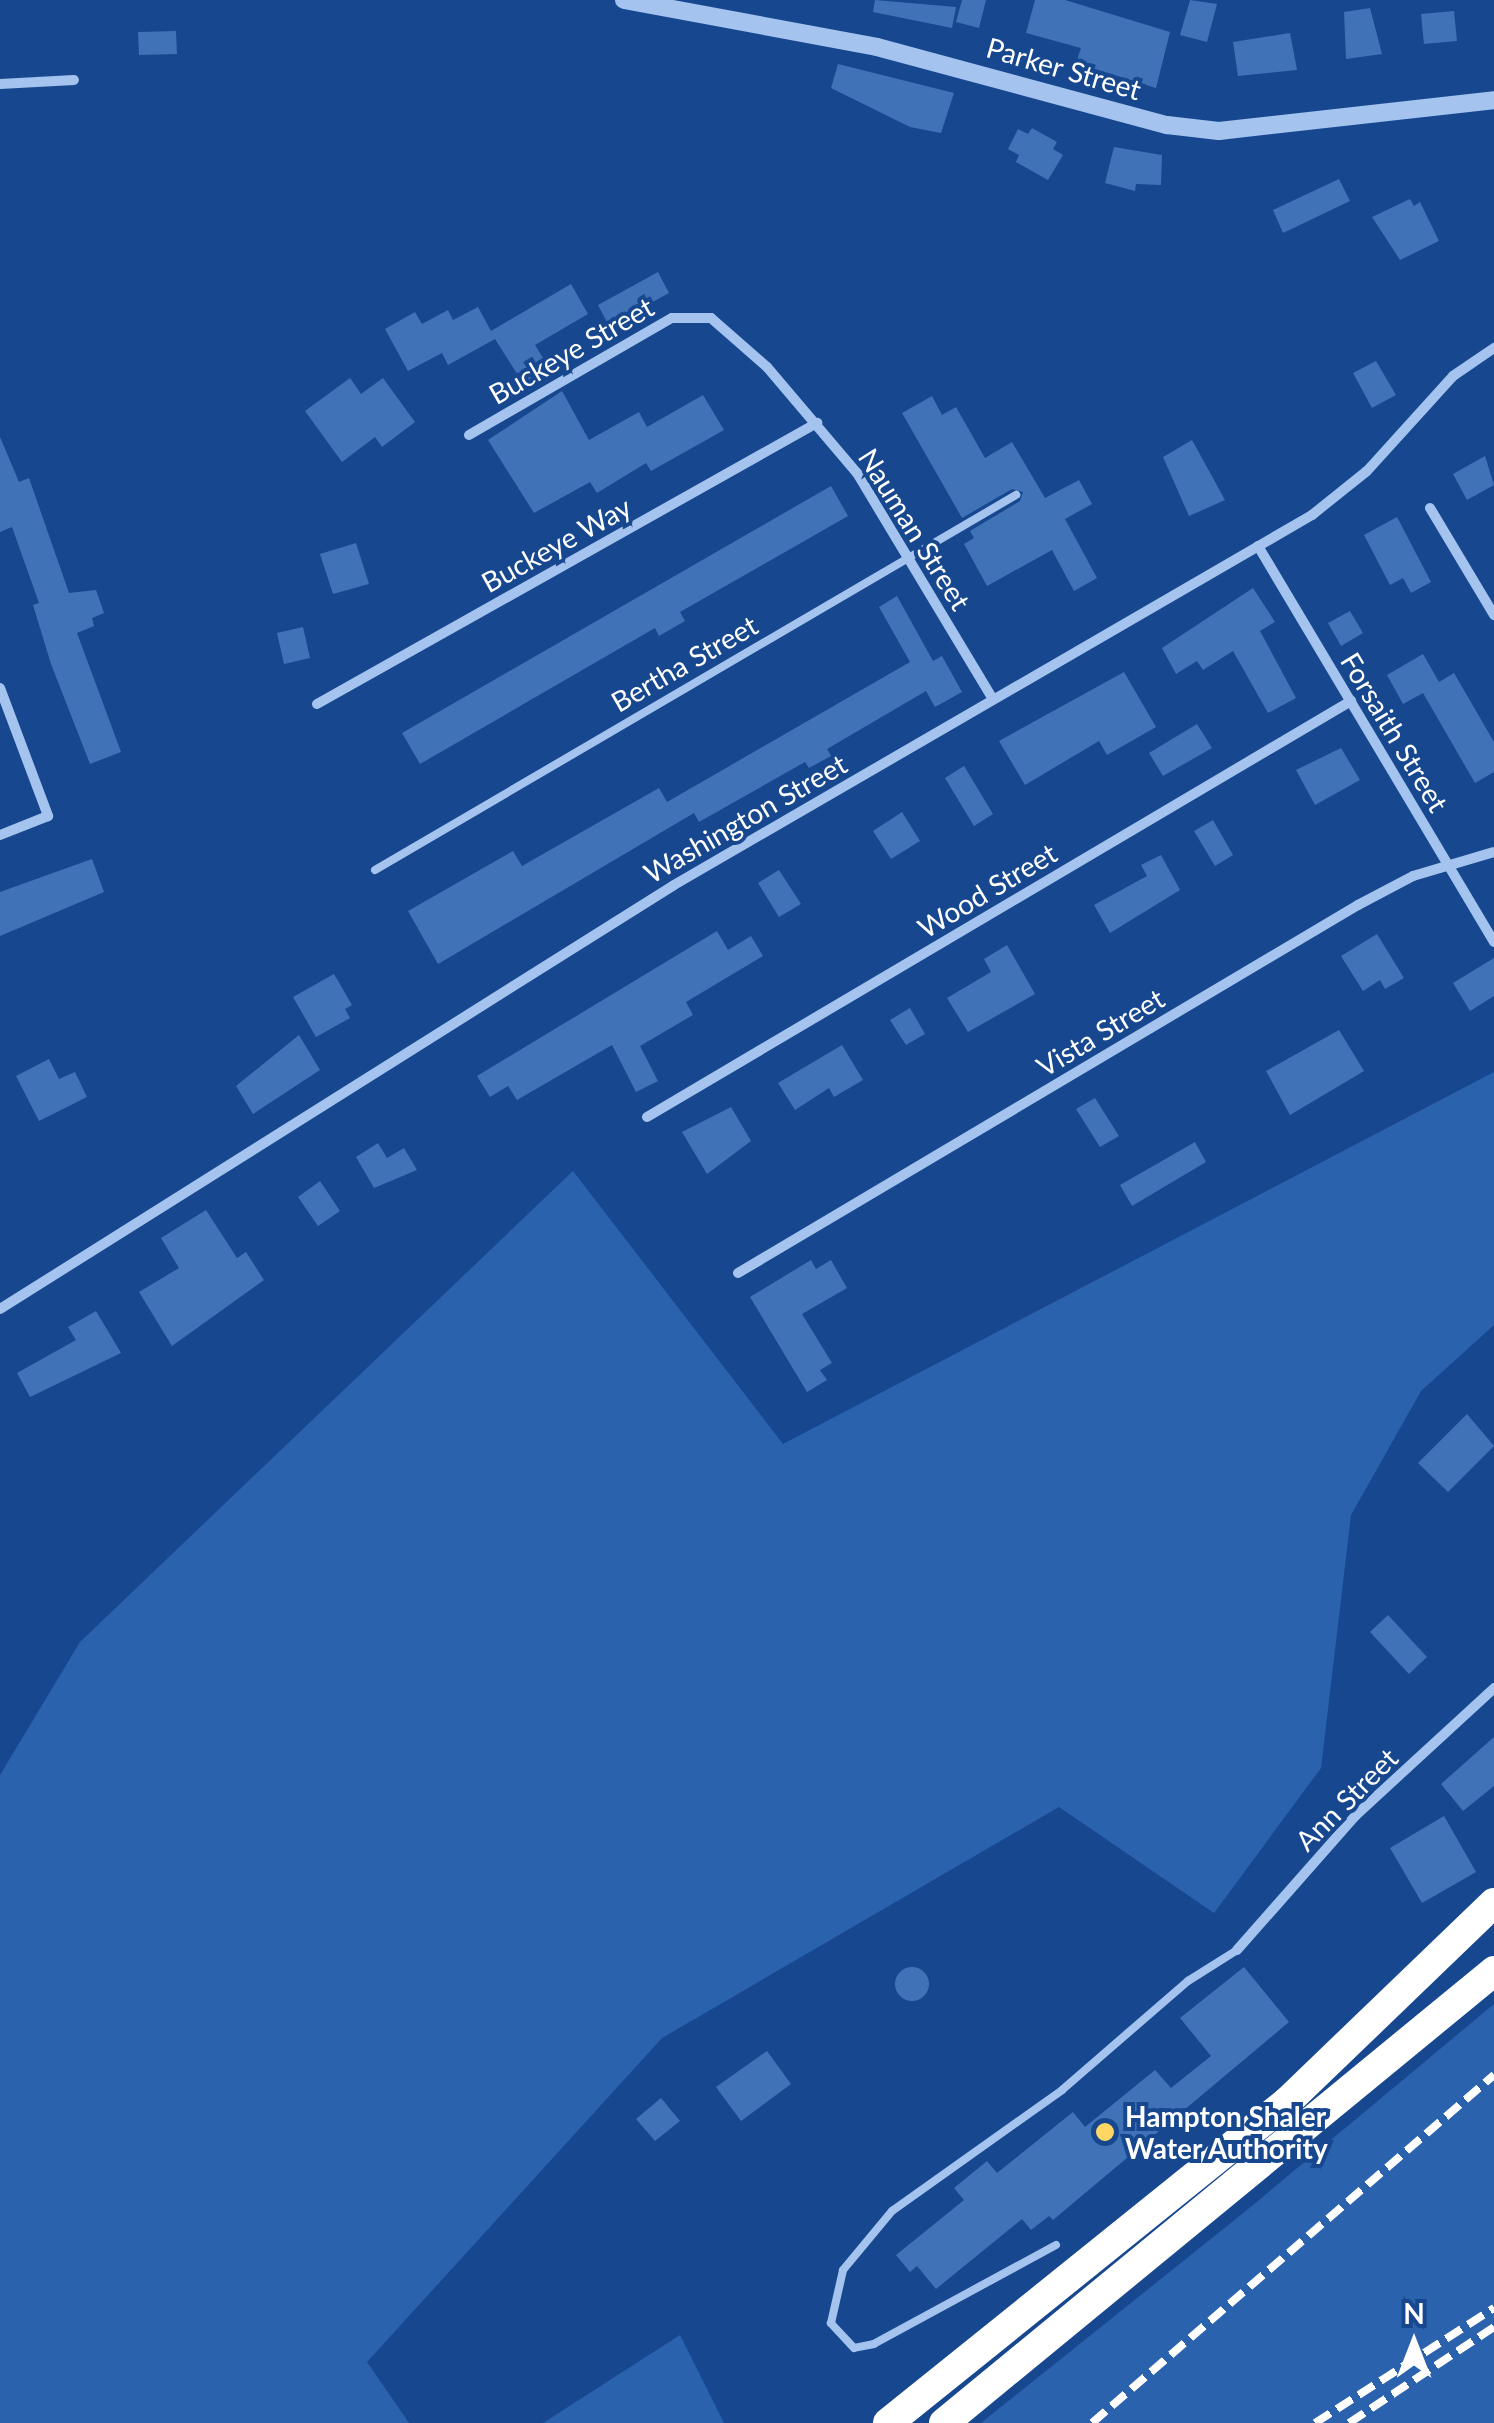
<!DOCTYPE html>
<html>
<head>
<meta charset="utf-8">
<style>
	body { margin:0 }
	#map { position:relative; width:1494px; height:2423px; overflow:hidden; background:#17488f; font-family:Lato,sans-serif }
	div>[style] { position:absolute }
	[style*='--x'] { left:calc(var(--x)*1px); top:calc(var(--y)*1px); width:calc(var(--w)*1px); rotate:calc(var(--a)*1deg) }
	.green>* { inset:0; background:#2a62ae }
	.building>* { inset:0; background:#4072b8 }
	.round { border-radius:50% }
	.service>* { height:8px; margin:-4px; padding:0 4px; transform-origin:4px; border-radius:4px; background:#a4c4ef }
	.minor>* { height:10px; margin:-5px; padding:0 5px; transform-origin:5px; border-radius:5px; background:#a4c4ef }
	.tertiary>* { height:18px; margin:-9px; padding:0 9px; transform-origin:9px; border-radius:9px; background:#a4c4ef }
	.motorway>* { height:30px; margin:-15px; padding:0 15px; transform-origin:15px; border-radius:15px; background:#fff }
	.rail>* { height:8px; margin-top:-4px; transform-origin:0; background:repeating-linear-gradient(90deg,#fff 0 18px,transparent 0 26px) }
	.dots>* { width:28px; height:28px; translate:-50% -50%; box-sizing:border-box; border:5px solid #17488f; border-radius:50% }
	span { translate:-50% -50%; white-space:nowrap; text-align:center; line-height:1.15; -webkit-text-stroke:8px #17488f; paint-order:stroke }
	.street-label { font-size:28px; color:#fff }
	.poi-label { font-size:28px; color:#fff; font-weight:700 }
	.left { translate:0 -50%; text-align:left }
	.north { position:absolute; left:1364px; top:2293px; width:100px; height:100px; -webkit-text-stroke:8px #17488f; paint-order:stroke; rotate:0deg; font-size:28px; font-weight:700; line-height:40px; text-align:center; color:#fff }
	.north::after { content:''; display:block; margin:auto; width:35px; height:45px; background:#fff; clip-path:polygon(50% 0,100% 100%,50% 72%,0 100%) }
</style>
</head>
<body>
<div id="map">
	<div class="green">
		<div style="clip-path:polygon(1494px 1072px,1494px 1325px,1421px 1391px,1351px 1515px,1321px 1768px,1214px 1913px,1059px 1807px,662px 2038px,367px 2362px,409px 2423px,0 2423px,0 1775px,80px 1642px,573px 1171px,783px 1444px)"></div>
		<div style="clip-path:polygon(1494px 2004px,1494px 2423px,981px 2423px,1247px 2210px)"></div>
		<div style="clip-path:polygon(680px 2335px,724px 2423px,543px 2423px)"></div>
	</div>
	<div class="building">
		<div style="clip-path:polygon(875px 0,956px 7px,952px 28px,873px 12px)"></div>
		<div style="clip-path:polygon(962px 0,986px 0,979px 28px,956px 22px)"></div>
		<div style="clip-path:polygon(1035px 0,1065px 0,1170px 32px,1156px 88px,1076px 63px,1081px 48px,1026px 33px)"></div>
		<div style="clip-path:polygon(1190px 0,1217px 4px,1207px 42px,1180px 35px)"></div>
		<div style="clip-path:polygon(1370px 8px,1382px 54px,1346px 59px,1344px 12px)"></div>
		<div style="clip-path:polygon(1454px 11px,1457px 41px,1424px 44px,1421px 14px)"></div>
		<div style="clip-path:polygon(176px 31px,177px 54px,139px 55px,138px 32px)"></div>
		<div style="clip-path:polygon(1290px 33px,1297px 70px,1238px 76px,1233px 42px)"></div>
		<div style="clip-path:polygon(838px 64px,954px 93px,941px 133px,910px 127px,831px 88px)"></div>
		<div style="clip-path:polygon(1032px 128px,1057px 142px,1053px 149px,1063px 155px,1048px 180px,1016px 162px,1019px 155px,1008px 149px,1018px 129px,1028px 134px)"></div>
		<div style="clip-path:polygon(1114px 147px,1162px 155px,1161px 185px,1136px 184px,1135px 191px,1105px 183px)"></div>
		<div style="clip-path:polygon(1339px 179px,1350px 201px,1283px 233px,1273px 210px)"></div>
		<div style="clip-path:polygon(1410px 199px,1414px 206px,1420px 202px,1439px 241px,1400px 260px,1372px 217px)"></div>
		<div style="clip-path:polygon(658px 272px,669px 293px,609px 326px,598px 305px)"></div>
		<div style="clip-path:polygon(571px 284px,588px 314px,535px 345px,554px 376px,528px 391px,495px 339px,448px 365px,442px 353px,408px 371px,385px 329px,415px 312px,422px 324px,448px 310px,453px 320px,478px 307px,491px 331px)"></div>
		<div style="clip-path:polygon(1376px 361px,1396px 395px,1372px 408px,1353px 373px)"></div>
		<div style="clip-path:polygon(350px 378px,361px 394px,383px 378px,415px 422px,382px 447px,375px 437px,342px 462px,305px 411px)"></div>
		<div style="clip-path:polygon(562px 391px,589px 440px,639px 412px,647px 427px,703px 395px,724px 430px,651px 471px,646px 463px,597px 493px,590px 482px,534px 513px,488px 440px)"></div>
		<div style="clip-path:polygon(932px 396px,942px 415px,956px 407px,985px 458px,1012px 442px,1045px 498px,1079px 480px,1092px 504px,1065px 519px,1097px 578px,1074px 591px,1052px 550px,987px 586px,964px 544px,974px 538px,970px 531px,1020px 501px,1023px 492px,1012px 489px,962px 518px,902px 413px)"></div>
		<div style="clip-path:polygon(0 437px,19px 482px,29px 478px,69px 593px,96px 590px,104px 613px,92px 618px,94px 626px,77px 633px,121px 752px,90px 764px,51px 664px,33px 605px,39px 603px,12px 527px,0 532px)"></div>
		<div style="clip-path:polygon(1192px 440px,1225px 500px,1189px 516px,1163px 457px)"></div>
		<div style="clip-path:polygon(1485px 456px,1494px 485px,1467px 500px,1453px 474px)"></div>
		<div style="clip-path:polygon(831px 486px,848px 516px,680px 612px,685px 621px,659px 636px,655px 628px,420px 764px,402px 733px)"></div>
		<div style="clip-path:polygon(1397px 517px,1431px 582px,1411px 593px,1403px 578px,1390px 585px,1364px 535px)"></div>
		<div style="clip-path:polygon(356px 543px,369px 584px,333px 594px,320px 554px)"></div>
		<div style="clip-path:polygon(1253px 588px,1275px 622px,1260px 631px,1296px 698px,1268px 713px,1233px 651px,1203px 670px,1197px 661px,1176px 674px,1162px 648px)"></div>
		<div style="clip-path:polygon(897px 596px,933px 661px,942px 656px,962px 692px,935px 707px,926px 691px,827px 749px,831px 756px,809px 768px,805px 762px,699px 822px,694px 813px,438px 964px,408px 911px,513px 851px,522px 866px,659px 788px,667px 802px,910px 662px,879px 607px)"></div>
		<div style="clip-path:polygon(1350px 611px,1363px 633px,1341px 646px,1328px 623px)"></div>
		<div style="clip-path:polygon(303px 627px,310px 658px,284px 664px,277px 633px)"></div>
		<div style="clip-path:polygon(1423px 654px,1439px 682px,1454px 673px,1494px 742px,1494px 772px,1475px 783px,1423px 693px,1403px 704px,1387px 675px)"></div>
		<div style="clip-path:polygon(1124px 672px,1156px 727px,1107px 755px,1099px 741px,1025px 785px,999px 741px)"></div>
		<div style="clip-path:polygon(1197px 724px,1212px 748px,1163px 776px,1149px 753px)"></div>
		<div style="clip-path:polygon(1341px 748px,1360px 780px,1315px 805px,1296px 770px)"></div>
		<div style="clip-path:polygon(964px 766px,993px 814px,974px 826px,945px 778px)"></div>
		<div style="clip-path:polygon(902px 812px,920px 841px,891px 859px,873px 831px)"></div>
		<div style="clip-path:polygon(1213px 820px,1233px 855px,1215px 866px,1194px 831px)"></div>
		<div style="clip-path:polygon(1161px 855px,1180px 890px,1110px 933px,1094px 905px,1147px 876px,1141px 865px)"></div>
		<div style="clip-path:polygon(92px 859px,104px 892px,0 936px,0 892px)"></div>
		<div style="clip-path:polygon(779px 870px,801px 904px,779px 917px,758px 883px)"></div>
		<div style="clip-path:polygon(717px 931px,728px 950px,751px 936px,763px 956px,686px 1002px,693px 1015px,640px 1046px,658px 1081px,636px 1092px,612px 1045px,517px 1100px,508px 1086px,490px 1097px,477px 1076px)"></div>
		<div style="clip-path:polygon(1377px 934px,1404px 978px,1385px 989px,1380px 980px,1363px 991px,1341px 956px)"></div>
		<div style="clip-path:polygon(1007px 945px,1035px 994px,968px 1032px,947px 998px,991px 972px,984px 959px)"></div>
		<div style="clip-path:polygon(1494px 958px,1494px 996px,1470px 1011px,1453px 983px)"></div>
		<div style="clip-path:polygon(334px 974px,352px 1005px,345px 1009px,350px 1018px,316px 1037px,293px 997px)"></div>
		<div style="clip-path:polygon(910px 1008px,925px 1034px,906px 1045px,890px 1020px)"></div>
		<div style="clip-path:polygon(1339px 1030px,1364px 1071px,1290px 1115px,1266px 1071px)"></div>
		<div style="clip-path:polygon(299px 1035px,320px 1070px,253px 1114px,236px 1086px)"></div>
		<div style="clip-path:polygon(842px 1045px,863px 1080px,834px 1097px,829px 1088px,795px 1110px,778px 1083px)"></div>
		<div style="clip-path:polygon(49px 1059px,59px 1079px,75px 1072px,87px 1097px,39px 1121px,16px 1076px)"></div>
		<div style="clip-path:polygon(1095px 1098px,1119px 1136px,1100px 1147px,1076px 1109px)"></div>
		<div style="clip-path:polygon(731px 1107px,751px 1141px,707px 1174px,682px 1132px)"></div>
		<div style="clip-path:polygon(1195px 1142px,1206px 1162px,1132px 1206px,1120px 1185px)"></div>
		<div style="clip-path:polygon(378px 1143px,387px 1158px,404px 1148px,417px 1170px,374px 1188px,356px 1157px)"></div>
		<div style="clip-path:polygon(320px 1181px,340px 1211px,318px 1226px,298px 1197px)"></div>
		<div style="clip-path:polygon(206px 1210px,237px 1258px,246px 1252px,264px 1280px,172px 1346px,139px 1292px,179px 1268px,161px 1238px)"></div>
		<div style="clip-path:polygon(811px 1260px,816px 1269px,831px 1260px,847px 1288px,802px 1314px,832px 1363px,820px 1370px,827px 1380px,807px 1392px,750px 1297px)"></div>
		<div style="clip-path:polygon(96px 1311px,121px 1353px,30px 1397px,17px 1373px,76px 1340px,68px 1327px)"></div>
		<div style="clip-path:polygon(1467px 1414px,1494px 1446px,1448px 1492px,1418px 1463px)"></div>
		<div style="clip-path:polygon(1388px 1615px,1427px 1657px,1409px 1674px,1370px 1632px)"></div>
		<div style="clip-path:polygon(1494px 1737px,1494px 1786px,1463px 1811px,1441px 1784px)"></div>
		<div style="clip-path:polygon(1444px 1816px,1476px 1872px,1422px 1903px,1390px 1848px)"></div>
		<div style="clip-path:polygon(1244px 1967px,1289px 2022px,1053px 2220px,1049px 2216px,1031px 2230px,1022px 2219px,936px 2289px,917px 2266px,910px 2272px,896px 2255px,964px 2200px,954px 2188px,987px 2161px,997px 2173px,1073px 2112px,1085px 2127px,1155px 2070px,1171px 2088px,1211px 2056px,1180px 2018px)"></div>
		<div class="round" style="left:895px;top:1967px;width:34px;height:34px"></div>
		<div style="clip-path:polygon(767px 2051px,791px 2084px,741px 2121px,716px 2087px)"></div>
		<div style="clip-path:polygon(661px 2098px,680px 2121px,655px 2141px,636px 2119px)"></div>
	</div>
	<div class="service">
		<div style="--x:375;--y:870;--w:743;--a:-30.33"></div>
		<div style="--x:1056;--y:2245;--w:207;--a:151.5"></div>
		<div style="--x:874;--y:2344;--w:20;--a:169"></div>
		<div style="--x:854;--y:2348;--w:34;--a:-133"></div>
		<div style="--x:831;--y:2323;--w:54;--a:-77.2"></div>
		<div style="--x:843;--y:2270;--w:77;--a:-50.3"></div>
		<div style="--x:892;--y:2211;--w:209;--a:-35.4"></div>
		<div style="--x:1062;--y:2090;--w:167;--a:-40.9"></div>
		<div style="--x:1188;--y:1981;--w:58;--a:-32.3"></div>
	</div>
	<div class="minor">
		<div style="--x:0;--y:84;--w:74;--a:-3.1"></div>
		<div style="--x:469;--y:435;--w:234;--a:-30"></div>
		<div style="--x:672;--y:318;--w:39;--a:0"></div>
		<div style="--x:711;--y:318;--w:74;--a:41.2"></div>
		<div style="--x:767;--y:367;--w:139;--a:49.7"></div>
		<div style="--x:857;--y:473;--w:264;--a:59"></div>
		<div style="--x:1430;--y:508;--w:125;--a:59.1"></div>
		<div style="--x:1258;--y:546;--w:461;--a:59.2"></div>
		<div style="--x:0;--y:688;--w:137;--a:69.4"></div>
		<div style="--x:48;--y:816;--w:52;--a:158.4"></div>
		<div style="--x:317;--y:704;--w:574;--a:-29.34"></div>
		<div style="--x:647;--y:1117;--w:818;--a:-30.58"></div>
		<div style="--x:738;--y:1273;--w:721;--a:-30.69"></div>
		<div style="--x:1358;--y:905;--w:62;--a:-27.8"></div>
		<div style="--x:1413;--y:876;--w:84;--a:-16.5"></div>
		<div style="--x:0;--y:1309;--w:796;--a:-32.17"></div>
		<div style="--x:674;--y:885;--w:738;--a:-30.11"></div>
		<div style="--x:1312;--y:515;--w:70;--a:-38.7"></div>
		<div style="--x:1367;--y:471;--w:128;--a:-47.8"></div>
		<div style="--x:1453;--y:376;--w:50;--a:-34.3"></div>
		<div style="--x:1237;--y:1950;--w:179;--a:-48.6"></div>
		<div style="--x:1355;--y:1816;--w:189;--a:-42.6"></div>
	</div>
	<div class="tertiary">
		<div style="--x:624;--y:0;--w:257;--a:10.5"></div>
		<div style="--x:877;--y:47;--w:300;--a:15.1"></div>
		<div style="--x:1167;--y:125;--w:52;--a:6.6"></div>
		<div style="--x:1219;--y:131;--w:277;--a:-6.4"></div>
	</div>
	<div class="motorway">
		<div style="--x:888;--y:2423;--w:512;--a:-38.82"></div>
		<div style="--x:1287;--y:2102;--w:287;--a:-43.9"></div>
		<div style="--x:944;--y:2423;--w:712;--a:-39.41"></div>
	</div>
	<div class="rail">
		<div style="--x:1092;--y:2423;--w:532;--a:-40.88"></div>
		<div style="--x:1315;--y:2423;--w:213;--a:-32.7"></div>
		<div style="--x:1349;--y:2423;--w:174;--a:-33.5"></div>
	</div>
	<div class="dots">
		<div style="left:1105px;top:2132px;background:#ffd663"></div>
	</div>
	<div class="street-label">
		<span style="left:1064px;top:68px;rotate:16deg">Parker Street</span>
		<span style="left:571px;top:350px;rotate:-30deg">Buckeye Street</span>
		<span style="left:915px;top:529px;rotate:58deg">Nauman Street</span>
		<span style="left:556px;top:544px;rotate:-29deg">Buckeye Way</span>
		<span style="left:684px;top:663px;rotate:-30deg">Bertha Street</span>
		<span style="left:1395px;top:732px;rotate:59deg">Forsaith Street</span>
		<span style="left:745px;top:818px;rotate:-30deg">Washington Street</span>
		<span style="left:987px;top:890px;rotate:-31deg">Wood Street</span>
		<span style="left:1100px;top:1032px;rotate:-31deg">Vista Street</span>
		<span style="left:1346px;top:1799px;rotate:-45deg">Ann Street</span>
	</div>
	<div class="poi-label">
		<span class="left" style="left:1125px;top:2132px">Hampton Shaler<br>Water Authority</span>
	</div>
	<div class="north">N</div>
</div>
</body>
</html>
